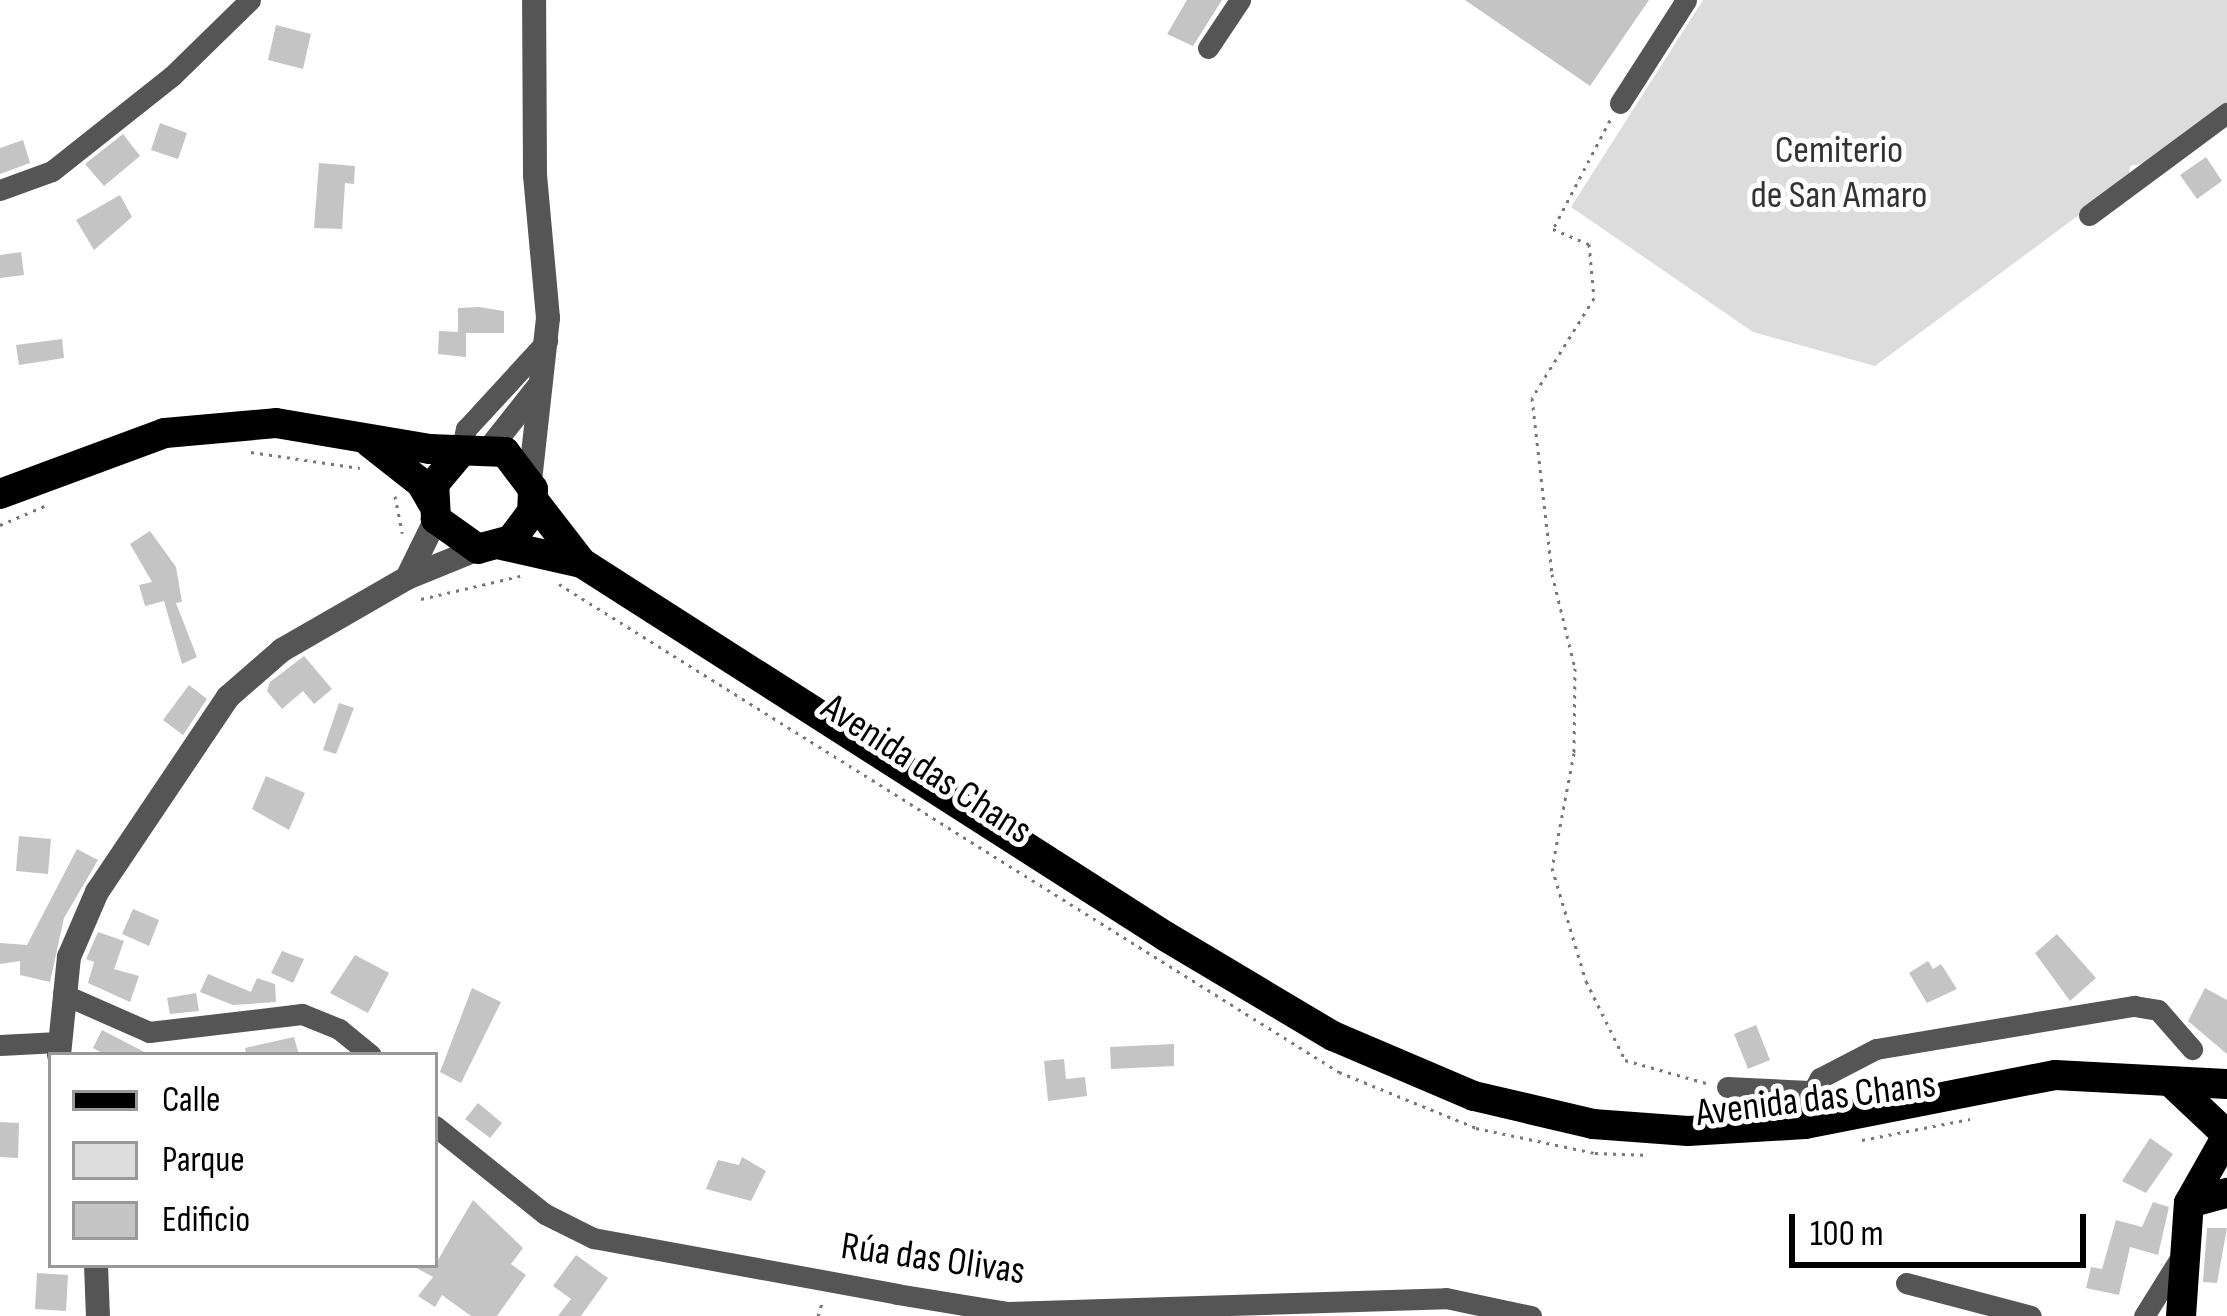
<!DOCTYPE html>
<html>
<head>
<meta charset="utf-8">
<style>
	body { margin:0 }
	#map { position:relative; width:2227px; height:1316px; overflow:hidden; background:#fff; font-family:"Sofia Sans Condensed",sans-serif }
	div>[style] { position:absolute }
	[style*='--x'] { left:calc(var(--x)*1px); top:calc(var(--y)*1px); width:calc(var(--w)*1px); rotate:calc(var(--a)*1deg) }
	.green>* { inset:0; background:#dcdcdc }
	.building>* { inset:0; background:#c4c4c4 }
	.path>* { height:3px; margin-top:-1.5px; transform-origin:0; background:repeating-linear-gradient(90deg,#777 0 3px,transparent 0 9px) }
	.minor>* { height:21px; margin:-10.5px; padding:0 10.5px; transform-origin:10.5px; border-radius:10.5px; background:#555 }
	.tertiary>* { height:24px; margin:-12px; padding:0 12px; transform-origin:12px; border-radius:12px; background:#555 }
	.primary>* { height:30px; margin:-15px; padding:0 15px; transform-origin:15px; border-radius:15px; background:#000 }
	span { translate:-50% -50%; white-space:nowrap; text-align:center; line-height:1.15; -webkit-text-stroke:10px #fff; paint-order:stroke }
	.park-label { font-size:39px; color:#333 }
	.street-label { font-size:39px; color:#000 }
	.legend { position:absolute; left:48px; top:1052px; width:390px; height:216px; box-sizing:border-box; background:#fff; border:3px solid #999; margin:0; padding:15px 21px; list-style:none; font-size:36px; color:#000 }
	.legend li { display:flex; align-items:center; gap:24px; height:60px }
	.legend b { width:60px; border:3px solid #999 }
	.scale { position:absolute; left:1789px; top:1214px; width:297px; height:54px; box-sizing:border-box; border:6px solid #000; border-top:0; padding-left:15px; font-size:36px; line-height:42px; white-space:nowrap; color:#000; -webkit-text-stroke:9px #fff; paint-order:stroke }
</style>
</head>
<body>
<div id="map">
	<div class="green">
		<div style="clip-path:polygon(1703px 0,2227px 0,2227px 104px,2148px 162px,2130px 166px,2129px 178px,1875px 366px,1753px 332px,1571px 207px)"></div>
	</div>
	<div class="building">
		<div style="clip-path:polygon(1187px 0,1222px 0,1193px 46px,1167px 34px)"></div>
		<div style="clip-path:polygon(1465px 0,1649px 0,1590px 86px)"></div>
		<div style="clip-path:polygon(276px 25px,311px 34px,303px 69px,268px 60px)"></div>
		<div style="clip-path:polygon(160px 123px,187px 133px,178px 159px,151px 150px)"></div>
		<div style="clip-path:polygon(123px 134px,140px 156px,104px 186px,85px 164px)"></div>
		<div style="clip-path:polygon(23px 140px,30px 163px,0 174px,0 148px)"></div>
		<div style="clip-path:polygon(2206px 157px,2222px 181px,2197px 199px,2180px 175px)"></div>
		<div style="clip-path:polygon(319px 163px,355px 166px,354px 184px,345px 183px,342px 229px,314px 228px)"></div>
		<div style="clip-path:polygon(120px 195px,132px 217px,94px 250px,76px 220px)"></div>
		<div style="clip-path:polygon(21px 252px,24px 275px,0 278px,0 255px)"></div>
		<div style="clip-path:polygon(479px 307px,504px 311px,504px 333px,466px 333px,466px 357px,438px 354px,439px 331px,458px 332px,458px 308px)"></div>
		<div style="clip-path:polygon(62px 339px,64px 358px,19px 365px,16px 345px)"></div>
		<div style="clip-path:polygon(150px 531px,176px 567px,182px 602px,176px 603px,197px 657px,182px 664px,164px 601px,145px 606px,139px 585px,152px 582px,130px 544px)"></div>
		<div style="clip-path:polygon(304px 656px,332px 689px,314px 704px,303px 691px,282px 709px,267px 691px,270px 682px)"></div>
		<div style="clip-path:polygon(189px 685px,207px 699px,183px 735px,163px 720px)"></div>
		<div style="clip-path:polygon(339px 703px,354px 708px,336px 754px,323px 750px)"></div>
		<div style="clip-path:polygon(266px 776px,305px 793px,289px 830px,252px 809px)"></div>
		<div style="clip-path:polygon(19px 836px,51px 839px,48px 874px,16px 871px)"></div>
		<div style="clip-path:polygon(77px 849px,98px 860px,64px 918px,50px 982px,20px 975px,20px 961px,0 964px,0 943px,27px 945px)"></div>
		<div style="clip-path:polygon(133px 909px,159px 920px,149px 946px,122px 934px)"></div>
		<div style="clip-path:polygon(98px 932px,124px 941px,114px 969px,139px 976px,130px 1002px,88px 983px,94px 962px,86px 959px)"></div>
		<div style="clip-path:polygon(2057px 934px,2096px 978px,2070px 1001px,2035px 953px)"></div>
		<div style="clip-path:polygon(282px 951px,304px 959px,293px 983px,271px 973px)"></div>
		<div style="clip-path:polygon(355px 955px,389px 973px,368px 1013px,330px 993px)"></div>
		<div style="clip-path:polygon(1928px 961px,1933px 969px,1941px 964px,1957px 989px,1927px 1003px,1909px 973px)"></div>
		<div style="clip-path:polygon(208px 974px,251px 992px,257px 978px,275px 984px,276px 1002px,233px 1005px,200px 992px)"></div>
		<div style="clip-path:polygon(472px 988px,501px 1002px,461px 1083px,440px 1072px)"></div>
		<div style="clip-path:polygon(2205px 988px,2227px 1000px,2227px 1054px,2188px 1021px)"></div>
		<div style="clip-path:polygon(196px 993px,199px 1011px,170px 1014px,167px 998px)"></div>
		<div style="clip-path:polygon(1756px 1025px,1770px 1060px,1748px 1069px,1734px 1034px)"></div>
		<div style="clip-path:polygon(102px 1030px,150px 1055px,106px 1055px,93px 1048px)"></div>
		<div style="clip-path:polygon(294px 1037px,299px 1055px,246px 1055px,245px 1048px)"></div>
		<div style="clip-path:polygon(1174px 1044px,1174px 1066px,1111px 1069px,1110px 1047px)"></div>
		<div style="clip-path:polygon(1064px 1059px,1066px 1079px,1085px 1077px,1087px 1096px,1048px 1101px,1044px 1061px)"></div>
		<div style="clip-path:polygon(478px 1103px,502px 1123px,490px 1138px,465px 1119px)"></div>
		<div style="clip-path:polygon(0 1122px,19px 1123px,18px 1158px,0 1157px)"></div>
		<div style="clip-path:polygon(2150px 1138px,2173px 1154px,2146px 1193px,2122px 1181px)"></div>
		<div style="clip-path:polygon(742px 1157px,766px 1171px,751px 1201px,706px 1189px,718px 1160px,739px 1165px)"></div>
		<div style="clip-path:polygon(473px 1200px,523px 1248px,511px 1264px,526px 1275px,497px 1316px,471px 1316px,442px 1295px,435px 1307px,418px 1296px,433px 1277px,411px 1265px,435px 1265px)"></div>
		<div style="clip-path:polygon(2153px 1202px,2169px 1207px,2158px 1255px,2130px 1247px,2119px 1295px,2086px 1288px,2091px 1267px,2102px 1269px,2116px 1220px,2142px 1227px)"></div>
		<div style="clip-path:polygon(2207px 1228px,2227px 1228px,2217px 1283px,2203px 1282px)"></div>
		<div style="clip-path:polygon(576px 1255px,608px 1278px,581px 1316px,558px 1316px,571px 1299px,553px 1286px)"></div>
		<div style="clip-path:polygon(37px 1273px,68px 1275px,66px 1311px,35px 1309px)"></div>
	</div>
	<div class="path">
		<div style="--x:1610;--y:120;--w:123;--a:117.6"></div>
		<div style="--x:1553;--y:229;--w:39;--a:23"></div>
		<div style="--x:1589;--y:244;--w:54;--a:84.7"></div>
		<div style="--x:1594;--y:298;--w:118;--a:121.8"></div>
		<div style="--x:1532;--y:398;--w:177;--a:83.5"></div>
		<div style="--x:1552;--y:574;--w:97;--a:76.3"></div>
		<div style="--x:1575;--y:668;--w:85;--a:90.7"></div>
		<div style="--x:1574;--y:753;--w:117;--a:100.8"></div>
		<div style="--x:1552;--y:868;--w:118;--a:73.3"></div>
		<div style="--x:1586;--y:981;--w:88;--a:63.7"></div>
		<div style="--x:1625;--y:1060;--w:84;--a:15.9"></div>
		<div style="--x:251;--y:452;--w:110;--a:8.4"></div>
		<div style="--x:395;--y:496;--w:38;--a:79"></div>
		<div style="--x:0;--y:525;--w:51;--a:-23.1"></div>
		<div style="--x:559;--y:584;--w:920;--a:32.03"></div>
		<div style="--x:1339;--y:1072;--w:148;--a:22.2"></div>
		<div style="--x:1476;--y:1128;--w:122;--a:11.9"></div>
		<div style="--x:1595;--y:1153;--w:54;--a:2.1"></div>
		<div style="--x:421;--y:599;--w:102;--a:-13.1"></div>
		<div style="--x:1862;--y:1140;--w:110;--a:-11"></div>
		<div style="--x:818;--y:1316;--w:17;--a:-73"></div>
	</div>
	<div class="minor">
		<div style="--x:1208;--y:48;--w:58;--a:-56.3"></div>
		<div style="--x:1620;--y:103;--w:122;--a:-57.3"></div>
		<div style="--x:0;--y:190;--w:55;--a:-20.1"></div>
		<div style="--x:52;--y:171;--w:153;--a:-38.4"></div>
		<div style="--x:172;--y:76;--w:109;--a:-44.3"></div>
		<div style="--x:2089;--y:215;--w:172;--a:-36.5"></div>
		<div style="--x:461;--y:452;--w:24;--a:-78"></div>
		<div style="--x:466;--y:429;--w:120;--a:-47.4"></div>
		<div style="--x:63;--y:994;--w:94;--a:23.8"></div>
		<div style="--x:149;--y:1032;--w:154;--a:-6.7"></div>
		<div style="--x:302;--y:1014;--w:40;--a:22"></div>
		<div style="--x:339;--y:1029;--w:41;--a:39.1"></div>
		<div style="--x:0;--y:1045;--w:58;--a:-3"></div>
		<div style="--x:1727;--y:1087;--w:83;--a:2.8"></div>
		<div style="--x:1805;--y:1124;--w:19;--a:-90"></div>
		<div style="--x:1805;--y:1105;--w:31;--a:-61"></div>
		<div style="--x:1820;--y:1078;--w:63;--a:-27.4"></div>
		<div style="--x:1876;--y:1049;--w:262;--a:-9.5"></div>
		<div style="--x:2134;--y:1006;--w:24;--a:9"></div>
		<div style="--x:2158;--y:1010;--w:52;--a:48.9"></div>
		<div style="--x:435;--y:1126;--w:141;--a:38.7"></div>
		<div style="--x:545;--y:1214;--w:54;--a:26.6"></div>
		<div style="--x:593;--y:1238;--w:309;--a:10.4"></div>
		<div style="--x:897;--y:1294;--w:111;--a:9.3"></div>
		<div style="--x:1007;--y:1312;--w:439;--a:-1.8"></div>
		<div style="--x:1446;--y:1298;--w:87;--a:12"></div>
		<div style="--x:1906;--y:1283;--w:129;--a:14.8"></div>
		<div style="--x:2144;--y:1316;--w:66;--a:-58"></div>
	</div>
	<div class="tertiary">
		<div style="--x:490;--y:448;--w:80;--a:-51.6"></div>
		<div style="--x:530;--y:481;--w:164;--a:-83.7"></div>
		<div style="--x:548;--y:318;--w:144;--a:-95.2"></div>
		<div style="--x:535;--y:175;--w:175;--a:-90.3"></div>
		<div style="--x:407;--y:578;--w:66;--a:-63.8"></div>
		<div style="--x:59;--y:1055;--w:99;--a:-84.2"></div>
		<div style="--x:69;--y:957;--w:71;--a:-66.7"></div>
		<div style="--x:97;--y:892;--w:235;--a:-56.1"></div>
		<div style="--x:228;--y:697;--w:72;--a:-41"></div>
		<div style="--x:282;--y:650;--w:144;--a:-29.9"></div>
		<div style="--x:407;--y:578;--w:77;--a:-22.2"></div>
		<div style="--x:96;--y:1265;--w:51;--a:87.8"></div>
	</div>
	<div class="primary">
		<div style="--x:370;--y:443;--w:65;--a:38.1"></div>
		<div style="--x:421;--y:483;--w:22;--a:60"></div>
		<div style="--x:0;--y:494;--w:176;--a:-20.3"></div>
		<div style="--x:165;--y:433;--w:111;--a:-5.1"></div>
		<div style="--x:276;--y:423;--w:156;--a:9.6"></div>
		<div style="--x:430;--y:449;--w:75;--a:2.3"></div>
		<div style="--x:505;--y:452;--w:46;--a:52.9"></div>
		<div style="--x:533;--y:489;--w:23;--a:92"></div>
		<div style="--x:532;--y:512;--w:35;--a:127"></div>
		<div style="--x:511;--y:540;--w:34;--a:165"></div>
		<div style="--x:478;--y:549;--w:52;--a:-144.5"></div>
		<div style="--x:436;--y:519;--w:35;--a:-93"></div>
		<div style="--x:434;--y:484;--w:42;--a:-49.8"></div>
		<div style="--x:534;--y:501;--w:78;--a:52.3"></div>
		<div style="--x:582;--y:563;--w:692;--a:32.61"></div>
		<div style="--x:1165;--y:936;--w:196;--a:30.8"></div>
		<div style="--x:1333;--y:1036;--w:153;--a:23.1"></div>
		<div style="--x:1474;--y:1096;--w:122;--a:13.2"></div>
		<div style="--x:1593;--y:1124;--w:95;--a:4.2"></div>
		<div style="--x:1688;--y:1131;--w:117;--a:-3.4"></div>
		<div style="--x:1805;--y:1124;--w:255;--a:-11.1"></div>
		<div style="--x:2055;--y:1075;--w:172;--a:3"></div>
		<div style="--x:502;--y:545;--w:82;--a:12.7"></div>
		<div style="--x:2172;--y:1083;--w:70;--a:43.3"></div>
		<div style="--x:2189;--y:1203;--w:39;--a:-15"></div>
		<div style="--x:2181;--y:1316;--w:113;--a:-86"></div>
		<div style="--x:2189;--y:1203;--w:69;--a:-60.5"></div>
	</div>
	<div class="park-label">
		<span style="left:1839px;top:174px">Cemiterio<br>de San Amaro</span>
	</div>
	<div class="street-label">
		<span style="left:926px;top:770px;rotate:33deg">Avenida das Chans</span>
		<span style="left:1816px;top:1100px;rotate:-7deg">Avenida das Chans</span>
		<span style="left:933px;top:1260px;rotate:8deg">Rúa das Olivas</span>
	</div>
	<ul class="legend">
	<li><b style="height:15px;background:#000"></b>Calle</li>
	<li><b style="height:33px;background:#dcdcdc"></b>Parque</li>
	<li><b style="height:33px;background:#c4c4c4"></b>Edificio</li>
	</ul>
	<div class="scale">100 m</div>
</div>
</body>
</html>
